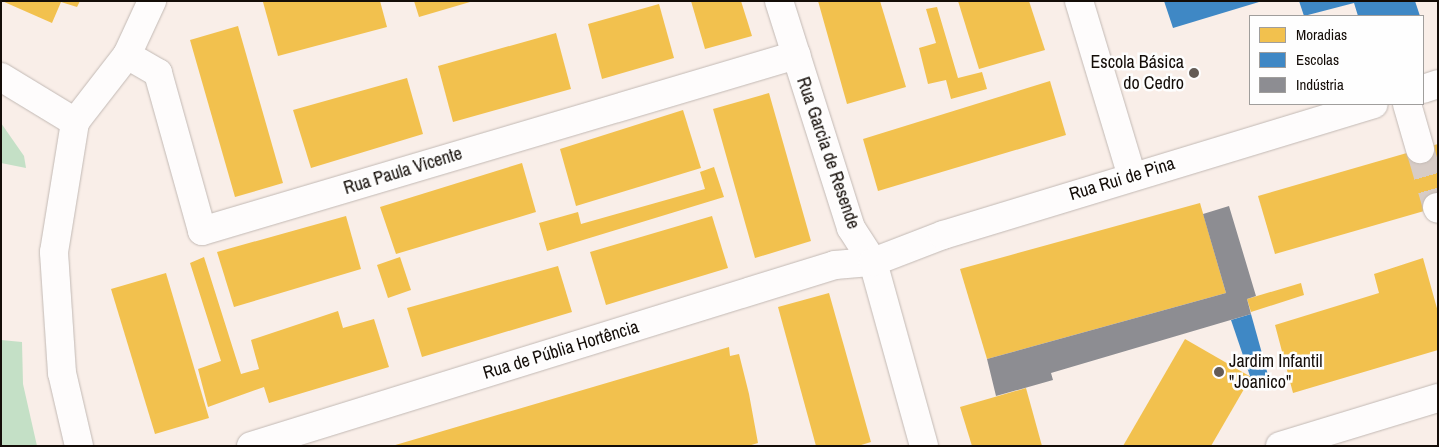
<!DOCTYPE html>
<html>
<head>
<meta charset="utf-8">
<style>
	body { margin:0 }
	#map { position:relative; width:1439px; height:447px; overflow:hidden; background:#f9eee8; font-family:"Archivo Narrow",sans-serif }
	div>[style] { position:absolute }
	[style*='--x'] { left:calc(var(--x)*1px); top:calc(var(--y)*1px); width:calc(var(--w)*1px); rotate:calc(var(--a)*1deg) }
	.green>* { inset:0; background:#c4e0c6 }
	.homes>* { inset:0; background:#f2c14e }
	.schools>* { inset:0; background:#3f88c5 }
	.industry>* { inset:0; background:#8d8d92 }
	.street-tunnel>* { height:28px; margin-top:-14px; transform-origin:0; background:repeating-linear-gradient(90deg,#d7ccc6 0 28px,transparent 0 42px) }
	.roads { filter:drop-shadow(0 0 1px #c2b9b4) drop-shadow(0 0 1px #c2b9b4) }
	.street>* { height:28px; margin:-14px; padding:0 14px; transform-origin:14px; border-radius:14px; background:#fefcfc }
	.secondary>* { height:28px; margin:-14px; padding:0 14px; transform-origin:14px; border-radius:14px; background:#fefcfc }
	.dots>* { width:14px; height:14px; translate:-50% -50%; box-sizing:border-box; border:2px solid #fefefe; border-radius:50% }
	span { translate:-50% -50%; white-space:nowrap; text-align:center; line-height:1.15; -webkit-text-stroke:5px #fefefe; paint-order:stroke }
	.poi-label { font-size:18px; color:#140d08 }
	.right { translate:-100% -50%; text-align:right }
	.left { translate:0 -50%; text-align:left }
	.street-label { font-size:18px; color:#140d08 }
	.frame { position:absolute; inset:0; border:2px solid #140d08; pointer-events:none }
	.legend { position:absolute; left:1249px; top:15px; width:175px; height:90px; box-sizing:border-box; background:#fefefe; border:1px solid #a09e9c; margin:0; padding:6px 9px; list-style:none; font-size:15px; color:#140d08 }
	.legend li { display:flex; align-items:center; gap:10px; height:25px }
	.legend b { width:25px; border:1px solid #a09e9c }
</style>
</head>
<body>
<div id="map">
	<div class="green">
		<div style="clip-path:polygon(1px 123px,24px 156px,26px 168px,1px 163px)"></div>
		<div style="clip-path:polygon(1px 340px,22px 342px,23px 384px,37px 446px,1px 446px)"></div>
	</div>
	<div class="homes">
		<div style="clip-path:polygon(2px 1px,80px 1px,77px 7px,61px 2px,52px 23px)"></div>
		<div style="clip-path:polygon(380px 1px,387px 27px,278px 56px,263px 2px)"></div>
		<div style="clip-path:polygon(414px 1px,470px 1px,470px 2px,419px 17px)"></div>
		<div style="clip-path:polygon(691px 1px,741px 1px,752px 36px,705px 49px)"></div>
		<div style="clip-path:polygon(818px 1px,880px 1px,906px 87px,847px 104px)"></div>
		<div style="clip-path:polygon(958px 1px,1029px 1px,1045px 50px,979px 69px)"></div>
		<div style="clip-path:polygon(659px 4px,674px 58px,602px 79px,588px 24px)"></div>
		<div style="clip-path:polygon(937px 7px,958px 78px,982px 72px,987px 89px,951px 99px,946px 80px,928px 84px,919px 48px,936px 43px,926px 9px)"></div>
		<div style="clip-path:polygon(238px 26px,283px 183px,235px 197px,190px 40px)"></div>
		<div style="clip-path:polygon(556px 33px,571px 89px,453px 122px,438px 66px)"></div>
		<div style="clip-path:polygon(407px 78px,423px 134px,311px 168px,293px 110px)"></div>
		<div style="clip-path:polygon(1050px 81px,1066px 135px,878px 191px,863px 139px)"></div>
		<div style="clip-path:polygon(769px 93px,811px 241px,755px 258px,713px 109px)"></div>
		<div style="clip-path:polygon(683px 110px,701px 168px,576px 206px,560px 149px)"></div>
		<div style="clip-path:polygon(1438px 144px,1438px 207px,1275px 254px,1258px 196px)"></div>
		<div style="clip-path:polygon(522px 163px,536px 212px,396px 254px,380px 207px)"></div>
		<div style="clip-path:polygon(714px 167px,724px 197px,547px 251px,539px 223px,578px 212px,581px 224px,705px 189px,700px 172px)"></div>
		<div style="clip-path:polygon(1200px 203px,1226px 293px,987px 359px,960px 269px)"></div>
		<div style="clip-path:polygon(346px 216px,361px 269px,234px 307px,217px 252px)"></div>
		<div style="clip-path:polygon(712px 216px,728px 268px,606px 305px,590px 252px)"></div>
		<div style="clip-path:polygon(204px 257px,241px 374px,259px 369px,251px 340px,338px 311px,343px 328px,374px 319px,389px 367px,269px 403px,264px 387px,208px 407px,198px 369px,221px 361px,190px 263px)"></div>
		<div style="clip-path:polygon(400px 257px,411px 290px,388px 298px,377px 265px)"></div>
		<div style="clip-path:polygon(1423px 258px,1438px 312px,1438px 350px,1293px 393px,1275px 325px,1379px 293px,1374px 274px)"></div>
		<div style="clip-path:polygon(558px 266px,572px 312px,422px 357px,407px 308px)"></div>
		<div style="clip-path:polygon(166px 273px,209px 418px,155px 434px,111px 289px)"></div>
		<div style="clip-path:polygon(1301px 283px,1304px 295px,1251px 312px,1247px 299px)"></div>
		<div style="clip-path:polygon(829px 293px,871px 442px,858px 446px,816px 446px,778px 307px)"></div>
		<div style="clip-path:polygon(1185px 339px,1251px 377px,1211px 446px,1123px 446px)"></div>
		<div style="clip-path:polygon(729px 347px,730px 356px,739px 354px,749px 394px,758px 443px,748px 446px,392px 446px)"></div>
		<div style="clip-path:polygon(1026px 388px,1042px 446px,972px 446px,960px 407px)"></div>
	</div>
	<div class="schools">
		<div style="clip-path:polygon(1164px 1px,1259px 1px,1259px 2px,1173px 28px)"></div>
		<div style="clip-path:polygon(1299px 1px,1415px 1px,1420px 16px,1358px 16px,1354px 3px,1304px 16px)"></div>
		<div style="clip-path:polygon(1251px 314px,1268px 375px,1251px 379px,1231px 320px)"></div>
	</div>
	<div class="industry">
		<div style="clip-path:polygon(1229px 206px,1256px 296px,1247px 299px,1251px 314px,1051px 373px,1053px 380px,996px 396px,987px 359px,1226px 293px,1203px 214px)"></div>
	</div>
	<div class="street-tunnel">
		<div style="--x:1420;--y:149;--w:60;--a:73.7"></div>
	</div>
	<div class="roads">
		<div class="street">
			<div style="--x:779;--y:1;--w:238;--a:72.4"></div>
			<div style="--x:851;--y:228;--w:40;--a:57.1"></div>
			<div style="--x:873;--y:262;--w:191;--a:74.5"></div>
			<div style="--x:1079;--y:1;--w:183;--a:73.2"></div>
			<div style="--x:127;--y:55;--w:36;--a:30"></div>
			<div style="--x:158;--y:73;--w:164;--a:74.4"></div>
			<div style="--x:202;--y:231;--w:620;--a:-16.5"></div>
			<div style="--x:1423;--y:89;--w:16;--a:-18"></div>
			<div style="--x:1407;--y:104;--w:47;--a:73.9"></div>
			<div style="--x:1437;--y:207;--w:2;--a:63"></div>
			<div style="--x:251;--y:446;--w:611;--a:-17.22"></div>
			<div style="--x:835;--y:265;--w:38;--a:-5"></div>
			<div style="--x:873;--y:262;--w:75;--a:-21.1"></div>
			<div style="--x:943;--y:235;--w:450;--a:-16.9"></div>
			<div style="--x:1280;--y:446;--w:165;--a:-16.9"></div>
		</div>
		<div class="secondary">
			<div style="--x:1;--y:77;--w:87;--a:31.3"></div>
			<div style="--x:79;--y:446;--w:75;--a:-103.1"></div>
			<div style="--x:62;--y:373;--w:121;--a:-93.8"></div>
			<div style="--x:54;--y:252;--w:132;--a:-80.8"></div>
			<div style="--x:75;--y:122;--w:85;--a:-52.2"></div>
			<div style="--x:127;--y:55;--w:60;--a:-65.2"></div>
		</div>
	</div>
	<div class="dots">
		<div style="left:1194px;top:73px;background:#645c56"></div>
		<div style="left:1219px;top:372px;background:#645c56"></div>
	</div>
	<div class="poi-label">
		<span class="right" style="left:1184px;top:73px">Escola Básica<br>do Cedro</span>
		<span class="left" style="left:1229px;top:372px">Jardim Infantil<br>"Joanico"</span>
	</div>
	<div class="street-label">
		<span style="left:828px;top:153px;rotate:71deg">Rua Garcia de Resende</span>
		<span style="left:403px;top:171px;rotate:-17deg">Rua Paula Vicente</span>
		<span style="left:1122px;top:179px;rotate:-17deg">Rua Rui de Pina</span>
		<span style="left:561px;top:350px;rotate:-17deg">Rua de Públia Hortência</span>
	</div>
	<div class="frame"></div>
	<ul class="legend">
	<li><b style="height:14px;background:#f2c14e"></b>Moradias</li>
	<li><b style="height:14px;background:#3f88c5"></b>Escolas</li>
	<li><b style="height:14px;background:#8d8d92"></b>Indústria</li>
	</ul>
</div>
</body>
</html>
